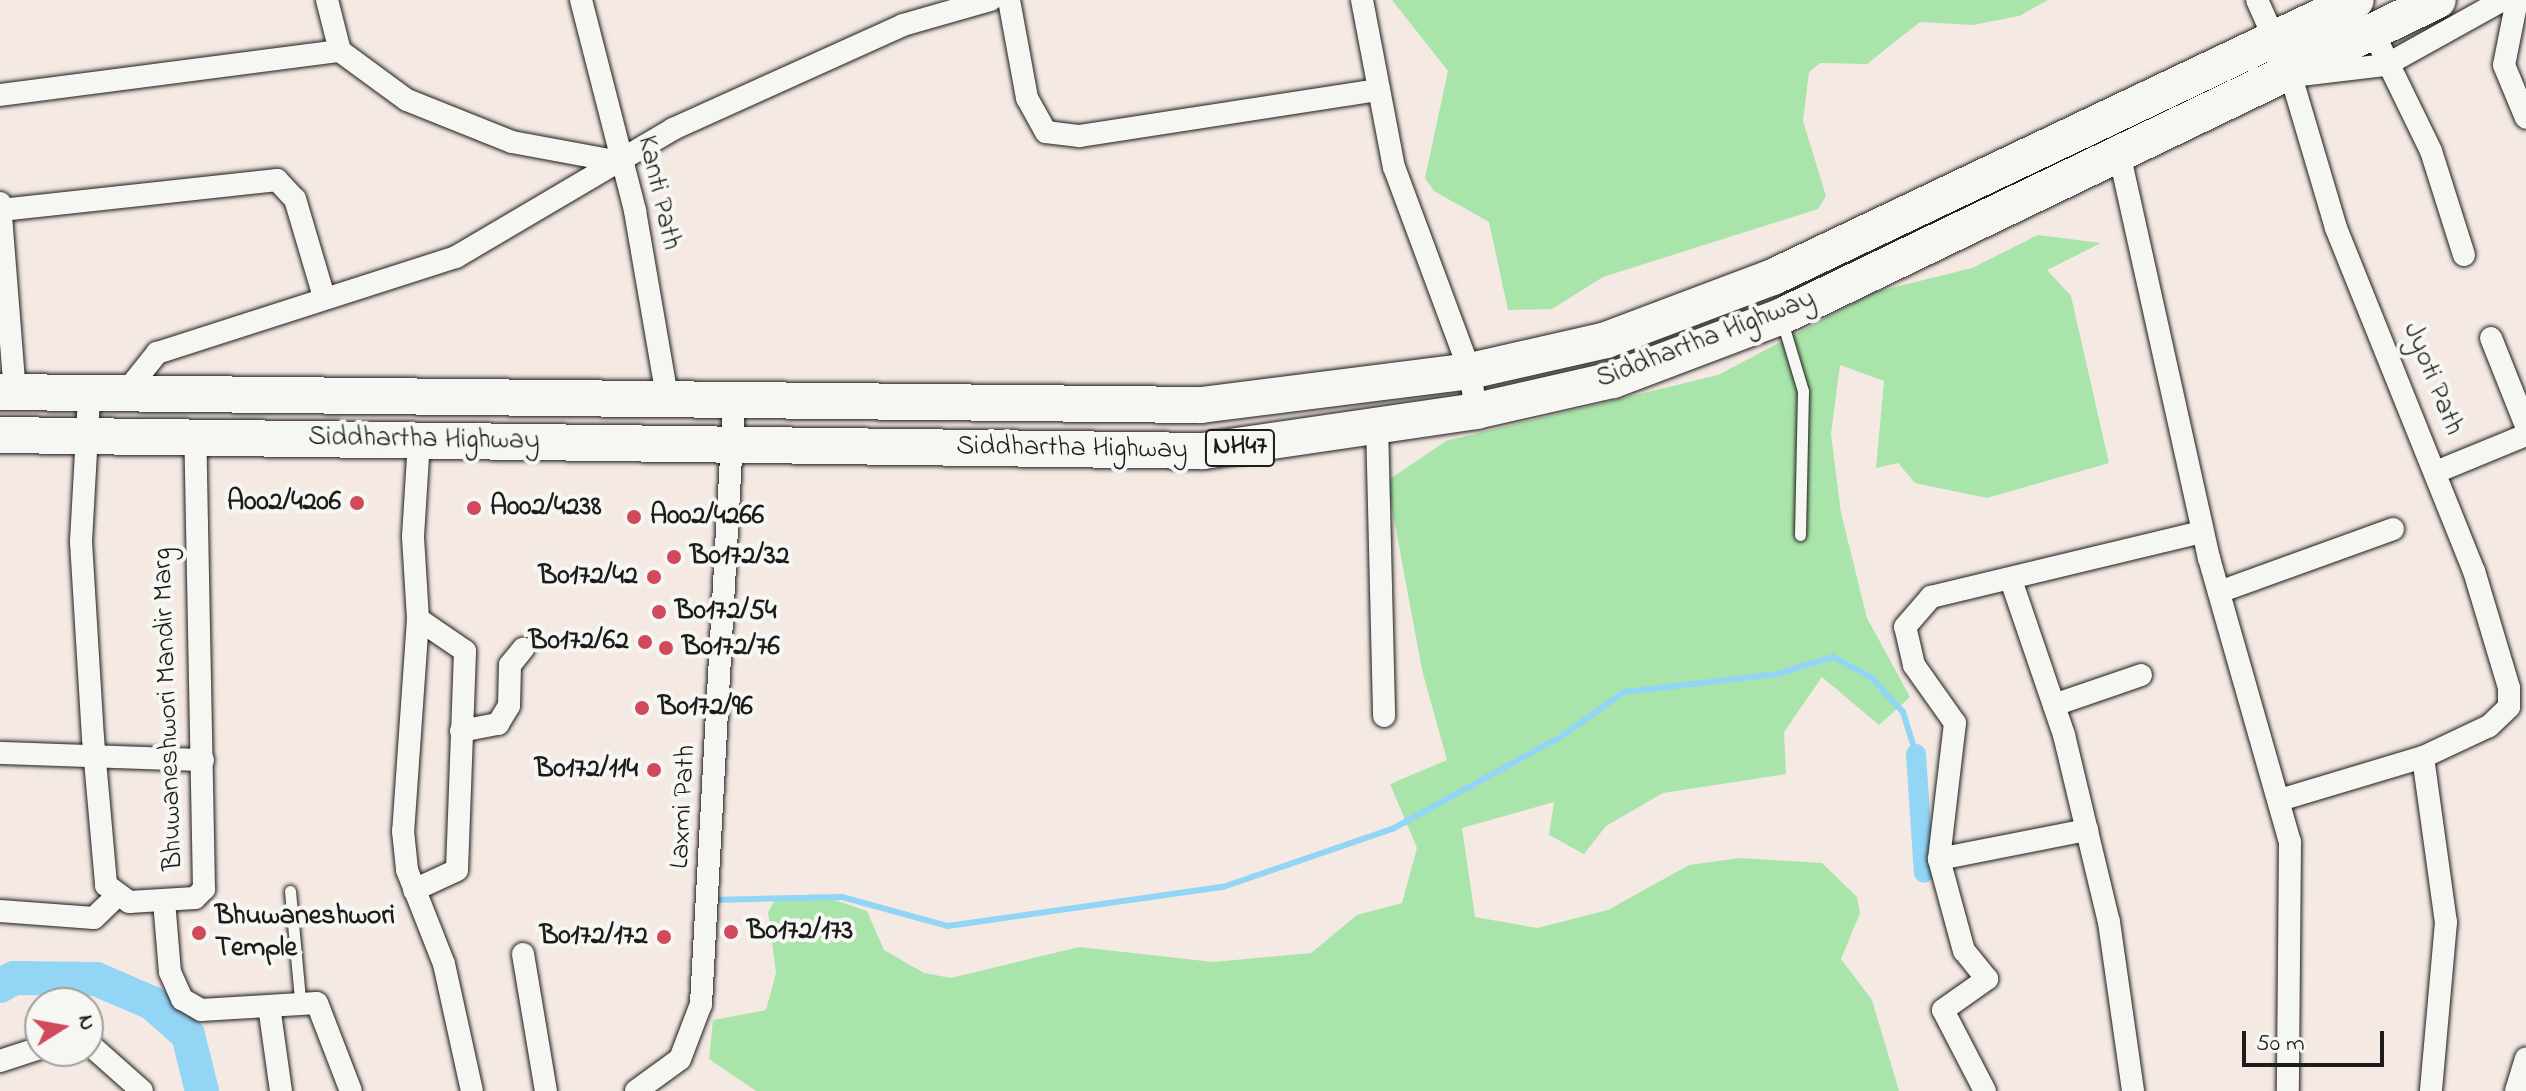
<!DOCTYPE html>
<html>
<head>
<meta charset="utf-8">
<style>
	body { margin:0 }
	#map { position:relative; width:2526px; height:1091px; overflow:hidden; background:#f5e9e3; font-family:"Indie Flower",sans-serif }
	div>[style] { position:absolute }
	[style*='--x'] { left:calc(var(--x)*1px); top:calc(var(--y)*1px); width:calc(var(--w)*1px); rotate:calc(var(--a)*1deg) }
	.green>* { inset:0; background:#a9e5ab }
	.stream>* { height:6px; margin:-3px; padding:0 3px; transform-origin:3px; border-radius:3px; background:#93d5f5 }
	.canal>* { height:20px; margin:-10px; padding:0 10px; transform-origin:10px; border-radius:10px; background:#93d5f5 }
	.river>* { height:34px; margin:-17px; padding:0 17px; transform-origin:17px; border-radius:17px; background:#93d5f5 }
	.roads { filter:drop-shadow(0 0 2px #1c1c1c) drop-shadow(0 0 2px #1c1c1c) }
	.service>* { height:11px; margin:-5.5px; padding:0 5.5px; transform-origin:5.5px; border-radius:5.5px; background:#f6f6f2 }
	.minor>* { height:22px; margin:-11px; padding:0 11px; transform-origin:11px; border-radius:11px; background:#f6f6f2 }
	.trunk>* { height:36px; margin:-18px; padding:0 18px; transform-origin:18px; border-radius:18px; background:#f6f6f2 }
	.dots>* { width:22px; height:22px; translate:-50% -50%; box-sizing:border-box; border:4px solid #f6f6f2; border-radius:50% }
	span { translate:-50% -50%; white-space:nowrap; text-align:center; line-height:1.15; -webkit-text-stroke:8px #f6f6f2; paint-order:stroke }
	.shield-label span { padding:2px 6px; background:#f6f6f2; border:2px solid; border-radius:6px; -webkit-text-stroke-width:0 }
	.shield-label { font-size:26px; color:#1c1c1c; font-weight:700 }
	.street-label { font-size:28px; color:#1c1c1c }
	.poi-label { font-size:28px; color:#1c1c1c; font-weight:700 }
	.right { translate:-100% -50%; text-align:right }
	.left { translate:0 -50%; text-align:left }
	.north { position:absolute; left:24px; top:987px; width:80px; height:80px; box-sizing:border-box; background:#f6f6f2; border:2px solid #9f9f9c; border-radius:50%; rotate:79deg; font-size:22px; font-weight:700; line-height:32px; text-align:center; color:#1c1c1c }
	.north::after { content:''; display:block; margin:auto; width:28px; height:36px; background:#d1495b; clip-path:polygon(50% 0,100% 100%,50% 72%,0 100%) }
	.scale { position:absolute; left:2242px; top:1031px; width:142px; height:36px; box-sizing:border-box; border:4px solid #1c1c1c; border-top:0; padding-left:10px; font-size:24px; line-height:28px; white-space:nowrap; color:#1c1c1c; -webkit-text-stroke:6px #f6f6f2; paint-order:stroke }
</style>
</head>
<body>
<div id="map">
	<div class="green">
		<div style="clip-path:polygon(1392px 0,2048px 0,2019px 16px,1973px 25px,1920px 22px,1867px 64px,1820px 63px,1809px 72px,1803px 121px,1826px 196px,1818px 209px,1603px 277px,1552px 309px,1508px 310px,1489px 222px,1434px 191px,1425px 178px,1448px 71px)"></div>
		<div style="clip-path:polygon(2038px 235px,2101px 243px,2047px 270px,2071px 296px,2109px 463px,1987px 498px,1915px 483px,1898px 463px,1876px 468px,1884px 381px,1840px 365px,1831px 434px,1841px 513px,1867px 618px,1910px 697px,1879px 725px,1822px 677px,1784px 732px,1786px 774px,1663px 793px,1606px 826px,1584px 854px,1549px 835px,1554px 802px,1462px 828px,1475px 917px,1537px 928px,1608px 910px,1689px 865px,1740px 858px,1822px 863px,1857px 897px,1860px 913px,1841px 959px,1872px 1000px,1899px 1091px,756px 1091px,709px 1059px,713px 1020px,766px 1010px,776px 973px,768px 912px,776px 898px,817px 894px,867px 911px,884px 950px,924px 973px,951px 978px,1079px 947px,1213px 962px,1311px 953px,1357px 915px,1402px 903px,1417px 848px,1390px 784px,1447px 760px,1422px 670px,1387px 481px,1446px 441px,1718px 375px,1875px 292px,1972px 268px)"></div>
	</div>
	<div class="stream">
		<div style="--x:712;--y:900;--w:130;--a:-1.3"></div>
		<div style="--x:842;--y:897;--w:110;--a:15.3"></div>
		<div style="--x:948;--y:926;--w:278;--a:-8.1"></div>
		<div style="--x:1223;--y:887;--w:181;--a:-19"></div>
		<div style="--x:1394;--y:828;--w:192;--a:-28.7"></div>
		<div style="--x:1562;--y:736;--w:76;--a:-35.4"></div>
		<div style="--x:1624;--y:692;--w:155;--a:-6.7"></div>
		<div style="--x:1778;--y:674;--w:58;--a:-17.2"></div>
		<div style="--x:1833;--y:657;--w:43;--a:27.8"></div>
		<div style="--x:1871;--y:677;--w:47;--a:47.6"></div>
		<div style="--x:1903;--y:712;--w:44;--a:72.8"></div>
	</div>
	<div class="canal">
		<div style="--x:1916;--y:754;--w:119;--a:86.2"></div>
	</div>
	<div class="river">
		<div style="--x:0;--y:986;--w:16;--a:-30"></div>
		<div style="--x:14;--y:978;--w:82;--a:0.7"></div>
		<div style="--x:96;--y:979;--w:61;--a:23.2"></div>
		<div style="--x:152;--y:1003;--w:48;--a:41.6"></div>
		<div style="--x:188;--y:1035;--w:58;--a:76"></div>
	</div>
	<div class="roads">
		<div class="service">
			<div style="--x:1782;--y:321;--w:73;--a:73.3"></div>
			<div style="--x:1803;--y:391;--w:144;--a:91.2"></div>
			<div style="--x:290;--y:891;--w:108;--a:84.7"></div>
		</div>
		<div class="minor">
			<div style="--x:327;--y:0;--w:53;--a:75.7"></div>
			<div style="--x:340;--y:51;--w:83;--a:36.2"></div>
			<div style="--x:407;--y:100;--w:113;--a:21.8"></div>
			<div style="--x:512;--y:142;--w:110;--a:10.5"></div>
			<div style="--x:581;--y:0;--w:218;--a:75.6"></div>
			<div style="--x:635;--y:211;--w:194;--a:80.2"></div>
			<div style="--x:1009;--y:0;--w:100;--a:79.6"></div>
			<div style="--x:1027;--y:98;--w:39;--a:61"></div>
			<div style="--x:1046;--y:132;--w:34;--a:7"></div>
			<div style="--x:1080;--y:136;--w:301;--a:-8.8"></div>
			<div style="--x:1362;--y:0;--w:170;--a:79.2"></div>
			<div style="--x:1394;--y:167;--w:218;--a:69.6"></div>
			<div style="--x:1470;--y:371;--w:40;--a:81.5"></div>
			<div style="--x:2257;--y:0;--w:83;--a:65.9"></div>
			<div style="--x:2291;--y:76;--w:159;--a:73.5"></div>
			<div style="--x:2336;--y:228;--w:370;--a:68.1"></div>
			<div style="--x:2474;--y:571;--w:122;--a:73.3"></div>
			<div style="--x:2509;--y:688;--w:19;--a:90"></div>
			<div style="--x:2509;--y:707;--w:28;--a:136"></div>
			<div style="--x:2489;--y:726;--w:73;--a:154.8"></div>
			<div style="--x:2423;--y:757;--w:149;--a:163.3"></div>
			<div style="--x:2517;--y:0;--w:66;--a:101.3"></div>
			<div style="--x:2504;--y:65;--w:57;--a:67.5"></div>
			<div style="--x:2374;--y:34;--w:130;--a:64"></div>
			<div style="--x:2431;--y:151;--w:109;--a:72.4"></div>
			<div style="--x:2292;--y:76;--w:95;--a:-6.7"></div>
			<div style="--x:2386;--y:65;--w:134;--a:-29.1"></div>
			<div style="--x:0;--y:95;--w:343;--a:-7.4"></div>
			<div style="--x:2120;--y:157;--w:411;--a:77.5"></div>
			<div style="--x:2209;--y:558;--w:295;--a:74.1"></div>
			<div style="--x:2290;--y:842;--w:249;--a:90.5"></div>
			<div style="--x:0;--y:203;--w:190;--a:85.5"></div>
			<div style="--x:1;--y:210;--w:278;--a:-6.2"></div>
			<div style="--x:277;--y:180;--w:26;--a:47"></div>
			<div style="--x:295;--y:199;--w:102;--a:73.5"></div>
			<div style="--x:2491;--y:338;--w:95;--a:68.3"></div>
			<div style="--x:89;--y:398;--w:144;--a:93.2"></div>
			<div style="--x:81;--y:542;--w:196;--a:86.5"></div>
			<div style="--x:93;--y:738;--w:148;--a:84.9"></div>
			<div style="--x:106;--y:885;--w:29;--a:36"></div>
			<div style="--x:129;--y:902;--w:66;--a:-3.5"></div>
			<div style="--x:195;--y:898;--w:13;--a:-45"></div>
			<div style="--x:204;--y:889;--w:453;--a:-91.1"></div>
			<div style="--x:121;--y:398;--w:58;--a:-51.3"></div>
			<div style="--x:157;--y:353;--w:314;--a:-17.8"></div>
			<div style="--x:456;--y:257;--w:252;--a:-30.5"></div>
			<div style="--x:673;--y:129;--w:252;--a:-24.3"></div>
			<div style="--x:903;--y:25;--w:91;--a:-16"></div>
			<div style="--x:1377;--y:424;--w:292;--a:88.6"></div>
			<div style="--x:419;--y:441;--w:96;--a:93.6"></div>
			<div style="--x:413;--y:537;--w:82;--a:86.5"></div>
			<div style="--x:418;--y:619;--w:213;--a:94"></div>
			<div style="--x:403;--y:831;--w:39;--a:84"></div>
			<div style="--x:407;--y:870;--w:101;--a:68.5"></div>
			<div style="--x:444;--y:964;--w:130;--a:77.6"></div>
			<div style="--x:2436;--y:472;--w:97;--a:-22.3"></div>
			<div style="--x:2011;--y:580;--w:164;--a:71.1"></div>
			<div style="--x:2064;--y:735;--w:192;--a:76.5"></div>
			<div style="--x:2109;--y:922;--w:171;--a:81.9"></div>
			<div style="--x:2219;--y:592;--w:185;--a:-19.9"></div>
			<div style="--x:2054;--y:705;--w:92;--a:-19"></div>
			<div style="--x:461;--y:731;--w:38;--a:-11"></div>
			<div style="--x:498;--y:724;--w:21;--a:-59"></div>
			<div style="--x:509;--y:706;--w:41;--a:-88.6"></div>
			<div style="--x:510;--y:665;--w:21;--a:-51"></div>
			<div style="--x:0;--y:753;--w:203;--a:2"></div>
			<div style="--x:2423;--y:757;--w:167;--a:82.1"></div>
			<div style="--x:2446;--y:922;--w:170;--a:95.1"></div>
			<div style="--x:1939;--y:859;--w:151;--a:-11.1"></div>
			<div style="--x:414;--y:890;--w:47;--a:-24.9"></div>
			<div style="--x:457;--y:870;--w:219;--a:-87.9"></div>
			<div style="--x:465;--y:651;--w:57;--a:-145.8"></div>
			<div style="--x:164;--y:901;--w:71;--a:85.2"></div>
			<div style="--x:170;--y:972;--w:30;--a:66"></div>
			<div style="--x:182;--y:999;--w:22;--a:30"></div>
			<div style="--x:201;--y:1010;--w:116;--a:-3.5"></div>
			<div style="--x:317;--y:1003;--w:94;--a:68.9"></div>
			<div style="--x:0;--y:911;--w:94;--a:4.3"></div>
			<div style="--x:94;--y:918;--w:29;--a:-44"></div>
			<div style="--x:523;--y:954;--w:139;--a:80.5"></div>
			<div style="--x:269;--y:1006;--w:86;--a:82"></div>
			<div style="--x:88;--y:1043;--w:72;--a:41.6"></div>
			<div style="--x:0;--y:1061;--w:42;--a:-18"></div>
			<div style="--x:636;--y:1091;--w:54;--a:-36"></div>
			<div style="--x:680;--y:1059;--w:59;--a:-69.1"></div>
			<div style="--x:701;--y:1004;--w:603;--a:-86.86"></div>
			<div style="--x:1985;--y:1091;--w:91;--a:-117.4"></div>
			<div style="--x:1943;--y:1010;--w:54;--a:-35.2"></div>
			<div style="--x:1987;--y:979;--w:36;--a:-129"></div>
			<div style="--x:1964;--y:951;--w:95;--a:-105.2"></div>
			<div style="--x:1939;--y:859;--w:137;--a:-83.3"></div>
			<div style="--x:1955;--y:723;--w:71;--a:-125.3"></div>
			<div style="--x:1914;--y:665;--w:39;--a:-103"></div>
			<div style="--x:1905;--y:627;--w:40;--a:-49"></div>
			<div style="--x:1931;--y:597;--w:279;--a:-13.5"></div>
			<div style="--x:2516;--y:1091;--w:34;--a:-73"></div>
		</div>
		<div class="trunk">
			<div style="--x:0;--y:392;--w:1201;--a:0.62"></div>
			<div style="--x:1201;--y:405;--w:271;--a:-7.2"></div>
			<div style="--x:1470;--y:371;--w:139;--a:-12.8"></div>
			<div style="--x:1606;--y:340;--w:178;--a:-20.7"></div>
			<div style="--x:1773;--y:277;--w:645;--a:-25.41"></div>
			<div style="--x:0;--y:435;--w:1203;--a:0.76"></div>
			<div style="--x:1203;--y:451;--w:276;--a:-8.3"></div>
			<div style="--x:1476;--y:411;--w:140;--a:-12.8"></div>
			<div style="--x:1613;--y:380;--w:178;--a:-20.7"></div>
			<div style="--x:1780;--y:317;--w:730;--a:-25.72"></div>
		</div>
	</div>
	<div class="dots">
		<div style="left:357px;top:503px;background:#d1495b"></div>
		<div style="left:474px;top:508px;background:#d1495b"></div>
		<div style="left:634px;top:517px;background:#d1495b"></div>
		<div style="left:674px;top:557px;background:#d1495b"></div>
		<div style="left:654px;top:577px;background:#d1495b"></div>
		<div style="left:659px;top:612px;background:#d1495b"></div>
		<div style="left:645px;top:642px;background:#d1495b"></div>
		<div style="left:666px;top:648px;background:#d1495b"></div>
		<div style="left:642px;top:708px;background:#d1495b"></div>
		<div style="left:654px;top:770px;background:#d1495b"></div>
		<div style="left:731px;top:932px;background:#d1495b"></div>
		<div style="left:199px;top:933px;background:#d1495b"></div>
		<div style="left:664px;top:937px;background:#d1495b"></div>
	</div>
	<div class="shield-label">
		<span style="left:1240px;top:448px">NH47</span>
	</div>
	<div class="street-label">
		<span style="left:658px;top:193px;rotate:77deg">Kanti Path</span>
		<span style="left:1706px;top:340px;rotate:-21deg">Siddhartha Highway</span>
		<span style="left:2432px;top:379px;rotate:68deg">Jyoti Path</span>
		<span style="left:424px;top:440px;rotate:1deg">Siddhartha Highway</span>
		<span style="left:1072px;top:449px;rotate:1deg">Siddhartha Highway</span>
		<span style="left:169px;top:709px;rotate:-92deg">Bhuwaneshwori Mandir Marg</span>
		<span style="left:684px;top:807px;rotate:-87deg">Laxmi Path</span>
	</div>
	<div class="poi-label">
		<span class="right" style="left:341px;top:503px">A002/4206</span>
		<span class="left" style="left:490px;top:508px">A002/4238</span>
		<span class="left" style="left:650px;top:517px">A002/4266</span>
		<span class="left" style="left:690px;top:557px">B0172/32</span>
		<span class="right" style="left:638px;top:577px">B0172/42</span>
		<span class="left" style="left:675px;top:612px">B0172/54</span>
		<span class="right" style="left:629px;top:642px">B0172/62</span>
		<span class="left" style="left:682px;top:648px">B0172/76</span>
		<span class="left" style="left:658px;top:708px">B0172/96</span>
		<span class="right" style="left:638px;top:770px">B0172/114</span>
		<span class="left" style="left:215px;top:933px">Bhuwaneshwori<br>Temple</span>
		<span class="left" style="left:747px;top:932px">B0172/173</span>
		<span class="right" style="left:648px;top:937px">B0172/172</span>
	</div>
	<div class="north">N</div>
	<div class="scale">50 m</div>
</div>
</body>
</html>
